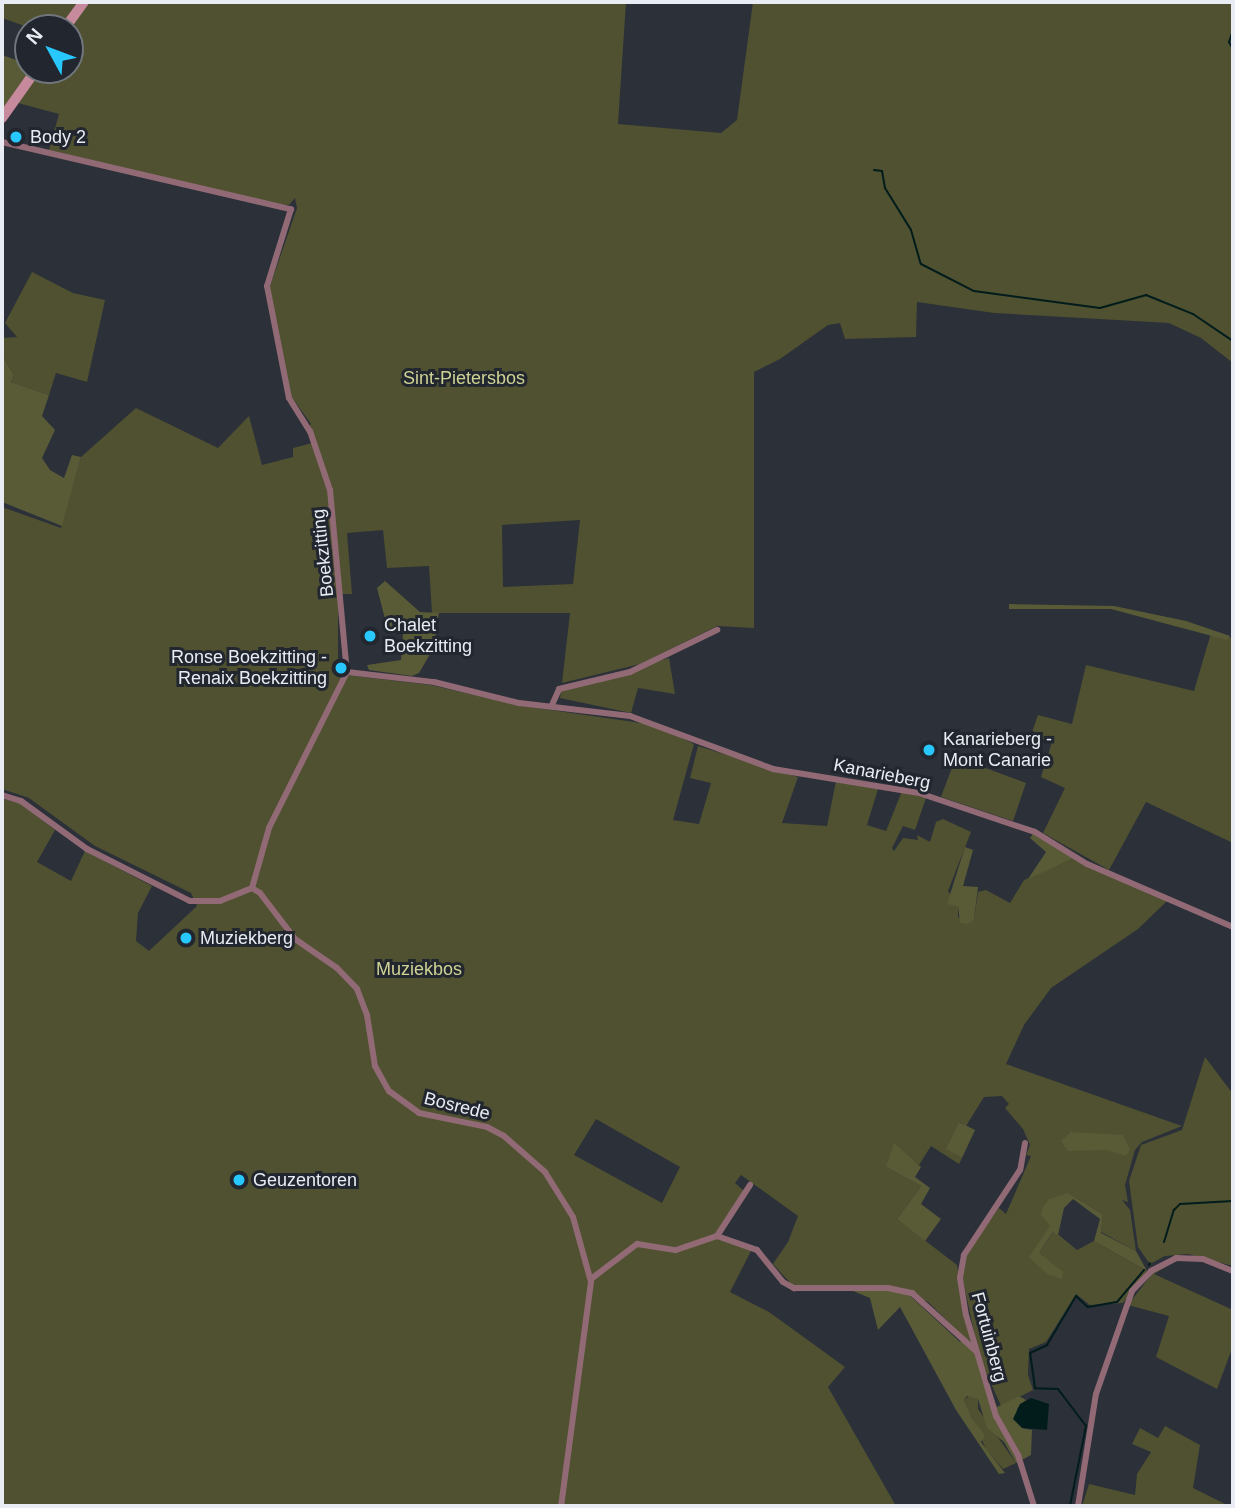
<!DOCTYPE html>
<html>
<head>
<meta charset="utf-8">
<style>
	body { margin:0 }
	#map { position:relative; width:1235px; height:1508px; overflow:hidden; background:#2b3039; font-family:Arial,sans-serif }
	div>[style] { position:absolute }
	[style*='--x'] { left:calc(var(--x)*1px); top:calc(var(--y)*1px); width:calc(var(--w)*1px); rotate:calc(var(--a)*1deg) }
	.green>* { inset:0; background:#4f5130 }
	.forest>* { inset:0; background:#595b37 }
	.water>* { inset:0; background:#021c1c }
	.stream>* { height:2px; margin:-1px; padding:0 1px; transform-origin:1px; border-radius:1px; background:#021c1c }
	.street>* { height:6px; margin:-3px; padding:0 3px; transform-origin:3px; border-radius:3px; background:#916a75 }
	.secondary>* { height:10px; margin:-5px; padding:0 5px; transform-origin:5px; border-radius:5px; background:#c78a9c }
	.dots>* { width:19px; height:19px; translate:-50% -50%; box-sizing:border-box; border:4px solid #21262f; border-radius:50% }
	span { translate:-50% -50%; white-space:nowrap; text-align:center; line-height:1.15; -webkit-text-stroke:6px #21262f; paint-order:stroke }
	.poi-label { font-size:18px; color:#e9edf3 }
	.left { translate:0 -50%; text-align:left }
	.right { translate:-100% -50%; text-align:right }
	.park-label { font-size:18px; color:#cfd393 }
	.street-label { font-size:18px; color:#e9edf3 }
	.frame { position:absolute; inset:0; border:4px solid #e9edf3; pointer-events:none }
	.north { position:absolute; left:14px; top:14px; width:70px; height:70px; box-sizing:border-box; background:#21262f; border:2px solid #71767d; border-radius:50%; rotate:311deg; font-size:19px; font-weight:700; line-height:28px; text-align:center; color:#e9edf3 }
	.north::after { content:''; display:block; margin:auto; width:24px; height:32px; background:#28c8ff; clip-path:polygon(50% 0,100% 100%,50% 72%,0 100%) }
</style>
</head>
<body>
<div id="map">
	<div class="green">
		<div style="clip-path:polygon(2px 2px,80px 2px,60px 28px,30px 28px,2px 18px)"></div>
		<div style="clip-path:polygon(evenodd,89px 2px,626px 2px,618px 124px,721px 133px,737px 120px,753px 2px,1233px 2px,1233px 363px,1201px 338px,1169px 323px,994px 313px,917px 302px,916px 337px,845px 339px,840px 323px,828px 325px,780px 359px,754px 372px,754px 628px,717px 626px,640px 664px,562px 683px,570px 613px,432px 613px,429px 566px,387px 568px,383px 530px,347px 533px,352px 594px,338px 594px,338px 674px,431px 685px,516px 705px,655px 725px,694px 744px,673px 820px,699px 824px,711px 783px,690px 778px,698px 746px,798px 777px,782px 823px,827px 826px,836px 781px,878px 789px,867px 825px,886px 831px,902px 791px,926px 798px,915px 830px,903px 826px,892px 848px,894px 851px,903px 838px,918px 840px,917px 835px,930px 842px,936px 822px,943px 819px,971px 832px,948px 891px,958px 906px,958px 917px,974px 920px,978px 892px,986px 890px,1010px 903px,1024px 880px,1074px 858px,1167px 901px,1138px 929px,1051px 988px,1024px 1025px,1006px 1064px,1182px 1126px,1142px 1142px,1135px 1150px,1125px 1185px,1128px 1202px,1122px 1200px,1130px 1210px,1136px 1251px,1101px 1232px,1103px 1214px,1068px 1193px,1039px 1253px,1054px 1231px,1077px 1250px,1094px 1241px,1147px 1271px,1123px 1303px,1090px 1305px,1076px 1294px,1046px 1342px,1029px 1349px,1028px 1375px,1033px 1390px,1001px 1406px,979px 1356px,962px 1275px,967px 1252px,999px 1208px,1006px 1214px,1031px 1156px,1026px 1155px,1030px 1145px,1023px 1129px,1005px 1108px,1009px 1104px,1002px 1096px,984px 1097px,966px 1126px,960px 1122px,947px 1149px,962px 1158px,959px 1164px,931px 1146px,919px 1165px,901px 1152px,886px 1167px,921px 1186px,897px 1219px,957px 1265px,974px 1347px,928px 1302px,899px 1287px,793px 1286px,773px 1264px,788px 1242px,798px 1216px,741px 1175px,735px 1183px,744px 1191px,716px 1234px,682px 1246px,716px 1238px,752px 1249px,730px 1292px,769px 1312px,845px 1367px,828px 1387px,896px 1506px,2px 1506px,2px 798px,21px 804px,55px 830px,37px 862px,71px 881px,85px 851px,152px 886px,138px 913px,136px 941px,149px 951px,197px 906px,191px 893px,95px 846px,29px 798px,2px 789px,2px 507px,61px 528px,81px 457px,136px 408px,218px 448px,249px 416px,262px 465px,293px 457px,293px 448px,312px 443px,307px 429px,311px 424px,291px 396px,269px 289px,297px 208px,295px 198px,289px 205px,273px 204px,49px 150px,59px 114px,18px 103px,41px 70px,70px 70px,70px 29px,89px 2px,580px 520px,573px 584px,503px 587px,502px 525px,580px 520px,89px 2px,596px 1119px,680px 1167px,662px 1203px,574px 1155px,596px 1119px)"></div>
		<div style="clip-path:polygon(32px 272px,73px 293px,105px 300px,87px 382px,56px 373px,49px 395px,11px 382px,14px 375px,2px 355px,2px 338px,17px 337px,5px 323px)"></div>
		<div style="clip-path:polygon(1211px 633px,1233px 638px,1233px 843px,1146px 802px,1109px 870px,1043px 833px,1065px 788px,1041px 777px,1052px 742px,1031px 735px,1038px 715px,1072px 724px,1086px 665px,1194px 691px)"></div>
		<div style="clip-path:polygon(669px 658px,675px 694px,638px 688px,631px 713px,560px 698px,561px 691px)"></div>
		<div style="clip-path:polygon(956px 757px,1026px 783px,1013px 821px,941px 797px)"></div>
		<div style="clip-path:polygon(1205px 1057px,1233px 1094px,1233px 1266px,1188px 1254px,1165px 1256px,1150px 1264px,1138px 1247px,1129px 1181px,1141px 1145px,1182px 1130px)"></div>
		<div style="clip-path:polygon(1169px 1265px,1154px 1274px,1233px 1310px,1233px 1346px,1217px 1389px,1156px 1357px,1169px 1316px,1128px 1305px,1155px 1270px)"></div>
		<div style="clip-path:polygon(970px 1395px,978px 1399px,978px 1409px,1016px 1463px,1003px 1469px,986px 1449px,964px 1400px)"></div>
		<div style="clip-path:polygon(1165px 1426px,1200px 1445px,1193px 1488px,1229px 1506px,1082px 1506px,1089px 1484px,1135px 1495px,1137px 1474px,1151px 1452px,1132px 1444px,1140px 1428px,1158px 1438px)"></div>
	</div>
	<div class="forest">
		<div style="clip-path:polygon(2px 55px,28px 64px,31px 70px,2px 111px)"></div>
		<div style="clip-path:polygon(2px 355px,14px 375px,11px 382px,49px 395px,42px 416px,55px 430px,42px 458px,50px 470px,64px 478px,72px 455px,81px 457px,62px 526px,2px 502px)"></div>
		<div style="clip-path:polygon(385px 581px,420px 612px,439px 613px,433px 649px,419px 673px,412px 676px,369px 670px,367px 665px,401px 660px,403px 633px,389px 634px,377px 588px)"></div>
		<div style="clip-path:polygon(1009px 604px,1114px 606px,1186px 621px,1230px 636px,1227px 640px,1111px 609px,1009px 609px)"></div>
		<div style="clip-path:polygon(1033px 834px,1074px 858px,1028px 879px,1046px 852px,1030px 838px)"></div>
		<div style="clip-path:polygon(965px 847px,973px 850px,963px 886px,978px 887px,974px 920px,968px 924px,960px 923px,958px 906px,947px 904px)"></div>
		<div style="clip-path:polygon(959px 1122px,975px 1130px,962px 1158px,946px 1149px)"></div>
		<div style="clip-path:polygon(1071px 1132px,1123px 1135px,1130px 1150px,1126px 1156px,1107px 1150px,1068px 1151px,1061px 1141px)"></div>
		<div style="clip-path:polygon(894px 1143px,921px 1167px,915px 1177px,930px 1188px,921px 1204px,941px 1219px,925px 1241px,897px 1219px,921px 1186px,886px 1167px)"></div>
		<div style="clip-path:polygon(1068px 1193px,1103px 1214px,1101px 1233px,1136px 1251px,1147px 1271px,1094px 1241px,1100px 1219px,1073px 1199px,1064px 1208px,1058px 1235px,1053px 1232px,1039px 1253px,1063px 1272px,1062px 1279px,1047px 1274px,1029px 1257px,1050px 1226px,1041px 1215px,1043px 1207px,1049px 1199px)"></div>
		<div style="clip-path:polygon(883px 1289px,906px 1292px,960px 1342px,964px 1338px,978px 1357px,997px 1407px,1019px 1396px,1026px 1400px,1017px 1409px,1022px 1428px,1032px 1430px,1031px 1455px,1016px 1463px,1004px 1442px,987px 1428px,978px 1399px,967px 1396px,964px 1400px,973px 1420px,985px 1435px,981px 1442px,1005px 1473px,999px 1474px,956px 1410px,900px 1307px,878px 1330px,870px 1298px,853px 1291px)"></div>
	</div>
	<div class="water">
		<div style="clip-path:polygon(1031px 1398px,1049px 1404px,1047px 1430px,1022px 1428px,1013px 1419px,1020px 1404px)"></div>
	</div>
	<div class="stream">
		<div style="--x:1233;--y:17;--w:2;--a:90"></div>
		<div style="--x:1233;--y:30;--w:13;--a:108"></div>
		<div style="--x:1229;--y:42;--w:8;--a:60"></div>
		<div style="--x:1233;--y:52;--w:9;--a:90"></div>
		<div style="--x:1233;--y:68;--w:7;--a:90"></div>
		<div style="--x:1233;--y:92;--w:8;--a:90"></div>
		<div style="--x:1233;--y:119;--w:8;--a:90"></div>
		<div style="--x:1233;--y:141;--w:14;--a:90"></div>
		<div style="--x:874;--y:170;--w:8;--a:7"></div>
		<div style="--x:882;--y:171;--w:17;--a:80"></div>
		<div style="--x:885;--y:188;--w:49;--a:58.2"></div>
		<div style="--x:911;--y:230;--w:35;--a:74"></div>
		<div style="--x:921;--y:264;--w:59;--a:27"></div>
		<div style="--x:974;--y:291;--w:127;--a:7.7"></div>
		<div style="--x:1100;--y:308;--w:48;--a:-15.8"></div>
		<div style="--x:1146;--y:295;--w:51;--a:22"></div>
		<div style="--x:1193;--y:314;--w:48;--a:34"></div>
		<div style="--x:1164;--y:1242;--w:34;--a:-73"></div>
		<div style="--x:1174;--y:1210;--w:8;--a:-45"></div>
		<div style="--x:1180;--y:1204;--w:53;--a:-3.2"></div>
		<div style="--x:1149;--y:1265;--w:2;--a:-63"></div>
		<div style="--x:1070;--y:1506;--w:82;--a:-78.7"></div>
		<div style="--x:1086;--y:1426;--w:46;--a:-127.1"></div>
		<div style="--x:1058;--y:1389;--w:23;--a:-178"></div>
		<div style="--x:1035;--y:1388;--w:35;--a:-98"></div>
		<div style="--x:1030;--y:1353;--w:19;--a:-25"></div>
		<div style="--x:1047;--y:1345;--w:57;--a:-59.4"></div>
		<div style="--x:1076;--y:1296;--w:16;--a:43"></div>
		<div style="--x:1088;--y:1307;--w:29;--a:-10"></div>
		<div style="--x:1117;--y:1302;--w:42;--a:-49.8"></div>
	</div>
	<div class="street">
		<div style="--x:2;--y:142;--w:297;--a:13.1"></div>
		<div style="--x:291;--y:209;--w:81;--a:107.3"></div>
		<div style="--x:267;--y:286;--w:114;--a:78.9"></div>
		<div style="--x:289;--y:398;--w:39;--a:58"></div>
		<div style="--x:310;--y:431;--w:62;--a:71.3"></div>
		<div style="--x:330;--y:490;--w:183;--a:84.7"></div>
		<div style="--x:347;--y:672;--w:174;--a:116.6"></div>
		<div style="--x:269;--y:828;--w:62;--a:105.8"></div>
		<div style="--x:347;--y:672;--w:88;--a:6.6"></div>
		<div style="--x:434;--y:682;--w:88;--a:13.9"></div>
		<div style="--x:519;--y:703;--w:112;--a:6.7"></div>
		<div style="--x:630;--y:716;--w:153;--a:20.3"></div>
		<div style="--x:773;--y:769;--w:148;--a:9.3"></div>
		<div style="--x:919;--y:793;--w:122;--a:18.6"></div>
		<div style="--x:1035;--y:832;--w:61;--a:31.6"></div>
		<div style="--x:1087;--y:864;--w:159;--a:23.3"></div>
		<div style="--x:552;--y:705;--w:17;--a:-66"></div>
		<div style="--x:559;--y:689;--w:73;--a:-13.5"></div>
		<div style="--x:630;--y:672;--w:97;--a:-25.8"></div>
		<div style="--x:2;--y:795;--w:20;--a:18"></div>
		<div style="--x:21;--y:801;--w:82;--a:36"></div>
		<div style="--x:87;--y:849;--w:115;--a:26.8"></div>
		<div style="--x:190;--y:901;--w:30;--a:0"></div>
		<div style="--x:220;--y:901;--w:35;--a:-22"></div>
		<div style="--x:252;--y:888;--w:9;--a:32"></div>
		<div style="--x:260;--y:893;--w:58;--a:52.7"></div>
		<div style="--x:295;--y:939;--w:51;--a:34.6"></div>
		<div style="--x:337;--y:968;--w:29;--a:46"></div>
		<div style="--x:357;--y:989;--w:28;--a:69"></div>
		<div style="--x:367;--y:1015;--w:52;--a:81.1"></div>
		<div style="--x:375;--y:1066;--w:29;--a:61"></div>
		<div style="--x:389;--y:1091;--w:37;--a:36"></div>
		<div style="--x:419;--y:1113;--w:69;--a:11.6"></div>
		<div style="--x:487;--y:1127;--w:19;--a:28"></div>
		<div style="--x:504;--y:1136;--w:55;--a:41.3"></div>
		<div style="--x:545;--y:1172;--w:53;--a:58.1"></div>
		<div style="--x:573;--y:1217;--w:67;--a:74.5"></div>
		<div style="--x:591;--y:1282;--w:226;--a:97.6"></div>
		<div style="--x:1025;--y:1143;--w:27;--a:100"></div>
		<div style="--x:1020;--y:1170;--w:102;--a:123.4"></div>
		<div style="--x:964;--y:1255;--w:23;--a:100"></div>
		<div style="--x:960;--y:1278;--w:37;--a:81"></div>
		<div style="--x:966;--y:1315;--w:105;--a:73.5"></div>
		<div style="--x:996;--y:1416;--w:45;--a:60.6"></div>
		<div style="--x:1018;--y:1455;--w:53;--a:72.6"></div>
		<div style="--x:717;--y:1236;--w:61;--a:-57.1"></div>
		<div style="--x:591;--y:1279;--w:58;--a:-37.3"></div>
		<div style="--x:637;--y:1244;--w:39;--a:9"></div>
		<div style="--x:676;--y:1250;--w:43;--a:-18.9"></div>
		<div style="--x:717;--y:1236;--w:42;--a:19.3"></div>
		<div style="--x:757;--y:1250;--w:41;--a:50.9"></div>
		<div style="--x:783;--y:1282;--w:13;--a:29"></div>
		<div style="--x:794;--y:1288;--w:94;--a:0"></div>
		<div style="--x:888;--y:1288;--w:25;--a:12"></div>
		<div style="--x:912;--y:1293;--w:86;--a:42.2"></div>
		<div style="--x:1078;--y:1506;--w:113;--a:-80.9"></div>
		<div style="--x:1096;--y:1394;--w:109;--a:-70.7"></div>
		<div style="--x:1132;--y:1291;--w:28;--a:-46"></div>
		<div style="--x:1151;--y:1271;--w:28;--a:-27"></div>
		<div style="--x:1176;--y:1258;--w:27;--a:2"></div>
		<div style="--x:1203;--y:1259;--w:32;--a:22"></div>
	</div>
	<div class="secondary">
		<div style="--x:65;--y:28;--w:32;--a:-54"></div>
		<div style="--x:2;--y:118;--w:59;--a:-54.7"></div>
	</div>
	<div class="dots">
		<div style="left:16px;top:137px;background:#28c8ff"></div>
		<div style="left:370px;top:636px;background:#28c8ff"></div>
		<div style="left:341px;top:668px;background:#28c8ff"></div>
		<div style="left:929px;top:750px;background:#28c8ff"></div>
		<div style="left:186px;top:938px;background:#28c8ff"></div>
		<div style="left:239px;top:1180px;background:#28c8ff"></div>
	</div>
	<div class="poi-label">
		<span class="left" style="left:30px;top:137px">Body 2</span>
		<span class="left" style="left:384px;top:636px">Chalet<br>Boekzitting</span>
		<span class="right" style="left:327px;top:668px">Ronse Boekzitting -<br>Renaix Boekzitting</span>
		<span class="left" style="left:943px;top:750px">Kanarieberg -<br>Mont Canarie</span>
		<span class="left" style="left:200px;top:938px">Muziekberg</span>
		<span class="left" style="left:253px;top:1180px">Geuzentoren</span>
	</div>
	<div class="park-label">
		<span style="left:464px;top:378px">Sint-Pietersbos</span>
		<span style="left:419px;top:969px">Muziekbos</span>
	</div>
	<div class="street-label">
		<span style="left:323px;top:553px;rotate:-96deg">Boekzitting</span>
		<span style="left:882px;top:774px;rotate:11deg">Kanarieberg</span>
		<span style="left:457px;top:1106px;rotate:14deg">Bosrede</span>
		<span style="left:989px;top:1337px;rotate:75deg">Fortuinberg</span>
	</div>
	<div class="frame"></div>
	<div class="north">N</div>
</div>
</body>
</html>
